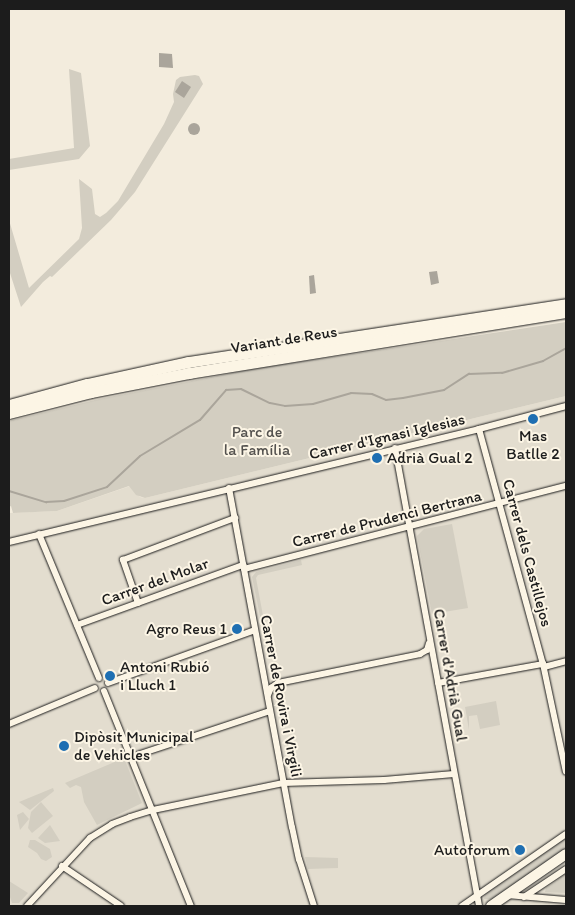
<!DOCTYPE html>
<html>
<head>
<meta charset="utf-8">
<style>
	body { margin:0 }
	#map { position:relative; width:575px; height:915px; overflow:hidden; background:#f3ecdd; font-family:Itim,sans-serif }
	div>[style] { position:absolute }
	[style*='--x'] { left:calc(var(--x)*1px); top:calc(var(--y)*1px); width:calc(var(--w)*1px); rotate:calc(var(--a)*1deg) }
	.built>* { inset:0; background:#e3ddcf }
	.green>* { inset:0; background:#d3cec1 }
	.water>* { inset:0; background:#aaa59b }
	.round { border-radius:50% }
	.stream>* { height:2px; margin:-1px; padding:0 1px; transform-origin:1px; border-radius:1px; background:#aaa59b }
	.roads { filter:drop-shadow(0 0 1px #1c1c1c) drop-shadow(0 0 1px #1c1c1c) }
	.street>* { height:6px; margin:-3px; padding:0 3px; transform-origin:3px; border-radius:3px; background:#fcf5e5 }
	.primary>* { height:10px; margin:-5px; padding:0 5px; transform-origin:5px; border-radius:5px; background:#fcf5e5 }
	.highway>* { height:11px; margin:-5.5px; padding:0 5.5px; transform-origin:5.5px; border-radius:5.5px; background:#fcf5e5 }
	.dots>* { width:14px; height:14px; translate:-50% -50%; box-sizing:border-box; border:2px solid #fcf5e5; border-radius:50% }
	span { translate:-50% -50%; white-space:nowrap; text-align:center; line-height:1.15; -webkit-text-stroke:4px #fcf5e5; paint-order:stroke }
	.street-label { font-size:16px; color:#1c1c1c }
	.park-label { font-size:16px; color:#53514e }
	.poi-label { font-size:16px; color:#1c1c1c }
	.left { translate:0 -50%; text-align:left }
	.right { translate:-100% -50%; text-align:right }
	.frame { position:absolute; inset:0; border:10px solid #1c1c1c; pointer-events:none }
</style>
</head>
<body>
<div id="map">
	<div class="built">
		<div style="clip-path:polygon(566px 396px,566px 906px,9px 906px,9px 513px,57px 511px,130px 486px,140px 497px,145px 498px)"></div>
	</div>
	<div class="green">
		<div style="clip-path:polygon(69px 69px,81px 73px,90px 146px,79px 159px,9px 170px,9px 159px,74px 148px)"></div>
		<div style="clip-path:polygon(195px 75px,199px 76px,203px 84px,135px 192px,111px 220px,52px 277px,50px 276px,43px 282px,21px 307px,9px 270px,9px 220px,29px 288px,79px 239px,82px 228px,79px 179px,92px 189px,95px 214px,100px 217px,106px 213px,118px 201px,164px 124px,174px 102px,173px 94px,176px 80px,180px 77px)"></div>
		<div style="clip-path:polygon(566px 322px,566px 396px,145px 498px,136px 495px,129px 486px,57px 511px,13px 513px,11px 506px,9px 507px,9px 421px,99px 399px,253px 369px)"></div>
		<div style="clip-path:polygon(452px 524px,468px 608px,432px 614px,417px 536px,424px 529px)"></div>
		<div style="clip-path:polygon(301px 560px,302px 565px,258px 575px,256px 578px,264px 621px,261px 621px,252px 577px,256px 572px)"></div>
		<div style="clip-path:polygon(496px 701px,500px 725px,480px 729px,477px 715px,469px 716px,469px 730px,465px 707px)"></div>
		<div style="clip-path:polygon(124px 758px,142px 803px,97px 825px,84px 802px,81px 787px,76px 785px,70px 788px,65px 783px)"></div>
		<div style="clip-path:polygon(53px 788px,54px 791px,30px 810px,19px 802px)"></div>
		<div style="clip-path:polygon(41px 802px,53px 816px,32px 833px,28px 828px,31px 812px)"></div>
		<div style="clip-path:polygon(23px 812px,29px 819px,20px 830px,17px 815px)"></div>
		<div style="clip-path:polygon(50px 825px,60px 841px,45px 843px,38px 838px)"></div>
		<div style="clip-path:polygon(566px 838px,566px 848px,493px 899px,484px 899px,485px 894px)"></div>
		<div style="clip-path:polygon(30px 840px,35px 840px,50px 849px,52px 857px,46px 861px,41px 859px,37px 853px,28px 847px)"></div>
		<div style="clip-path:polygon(305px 857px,338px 858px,338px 868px,308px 869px)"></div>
		<div style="clip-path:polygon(566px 874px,566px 893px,545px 892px,546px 888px)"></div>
		<div style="clip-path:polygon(9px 881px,28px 893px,19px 903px,12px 903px,9px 894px)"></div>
	</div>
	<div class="water">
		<div style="clip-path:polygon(159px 53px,172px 54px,173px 68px,159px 67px)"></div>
		<div style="clip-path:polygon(182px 81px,191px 87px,184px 98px,175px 92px)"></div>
		<div class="round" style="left:188px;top:123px;width:12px;height:12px"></div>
		<div style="clip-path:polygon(437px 271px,439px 283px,431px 285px,429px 272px)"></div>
		<div style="clip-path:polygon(314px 275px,316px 293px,310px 294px,309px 276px)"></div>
	</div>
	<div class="stream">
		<div style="--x:9;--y:491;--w:39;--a:17"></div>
		<div style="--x:46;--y:502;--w:18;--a:-3"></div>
		<div style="--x:64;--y:501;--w:45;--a:-18"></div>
		<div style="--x:107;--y:487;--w:45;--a:-43.2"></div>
		<div style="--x:140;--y:456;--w:70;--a:-31"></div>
		<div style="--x:200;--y:420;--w:40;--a:-49"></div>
		<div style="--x:226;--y:390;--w:15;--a:-4"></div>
		<div style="--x:241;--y:389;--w:32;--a:26"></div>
		<div style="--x:270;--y:403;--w:15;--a:11"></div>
		<div style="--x:285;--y:406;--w:28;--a:-4"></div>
		<div style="--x:313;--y:404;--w:40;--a:-16"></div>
		<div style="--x:351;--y:393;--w:21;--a:3"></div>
		<div style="--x:372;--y:394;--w:15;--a:23"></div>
		<div style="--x:386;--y:400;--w:17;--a:-7"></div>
		<div style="--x:403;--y:398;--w:42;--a:-11"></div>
		<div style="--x:444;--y:390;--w:30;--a:-33"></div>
		<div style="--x:469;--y:374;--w:33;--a:-2"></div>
		<div style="--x:502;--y:373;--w:43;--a:-16.3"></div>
		<div style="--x:543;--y:361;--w:26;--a:-29"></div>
	</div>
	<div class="roads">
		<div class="street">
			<div style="--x:479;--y:429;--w:244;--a:74.8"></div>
			<div style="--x:543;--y:664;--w:110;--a:78"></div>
			<div style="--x:395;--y:448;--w:466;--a:79.6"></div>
			<div style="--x:229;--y:488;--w:345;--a:79.5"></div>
			<div style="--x:292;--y:827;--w:33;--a:78"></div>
			<div style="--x:299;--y:859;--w:49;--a:72.3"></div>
			<div style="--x:39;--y:534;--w:156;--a:67.4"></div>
			<div style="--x:9;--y:542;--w:483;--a:-13.5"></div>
			<div style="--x:479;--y:429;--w:90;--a:-14.8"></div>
			<div style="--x:244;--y:569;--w:333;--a:-14.5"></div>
			<div style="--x:138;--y:603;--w:46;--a:-109.2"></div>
			<div style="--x:123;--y:560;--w:120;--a:-20.6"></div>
			<div style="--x:77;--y:625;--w:177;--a:-19.9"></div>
			<div style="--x:544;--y:667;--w:23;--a:-15"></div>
			<div style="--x:108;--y:683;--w:156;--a:-19.8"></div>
			<div style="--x:438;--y:683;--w:107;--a:-10.3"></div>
			<div style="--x:104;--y:691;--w:232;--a:68"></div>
			<div style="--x:268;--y:695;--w:8;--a:-67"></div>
			<div style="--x:271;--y:688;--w:9;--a:-36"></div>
			<div style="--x:278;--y:683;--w:145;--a:-11.5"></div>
			<div style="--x:420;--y:654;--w:8;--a:-30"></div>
			<div style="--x:427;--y:650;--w:7;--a:-74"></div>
			<div style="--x:9;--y:724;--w:93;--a:-22.7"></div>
			<div style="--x:131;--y:757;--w:146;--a:-18.3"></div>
			<div style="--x:62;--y:866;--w:71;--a:34.1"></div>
			<div style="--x:507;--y:895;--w:59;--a:4.8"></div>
			<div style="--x:524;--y:897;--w:50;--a:-33.7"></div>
			<div style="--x:27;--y:906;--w:93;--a:-47.2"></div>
			<div style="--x:90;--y:838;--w:26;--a:-32"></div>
			<div style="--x:112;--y:824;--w:19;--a:-21"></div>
			<div style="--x:130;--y:817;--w:24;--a:-17"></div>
			<div style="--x:153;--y:810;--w:133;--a:-11.7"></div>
			<div style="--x:283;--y:783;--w:101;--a:-1.7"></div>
			<div style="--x:384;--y:780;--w:70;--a:-4.9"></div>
			<div style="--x:462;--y:906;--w:126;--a:-34.7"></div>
		</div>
		<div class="primary">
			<div style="--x:491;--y:906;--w:91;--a:-34.7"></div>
		</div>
		<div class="highway">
			<div style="--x:9;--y:405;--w:81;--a:-15.1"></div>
			<div style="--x:87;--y:384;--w:103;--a:-12.3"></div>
			<div style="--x:188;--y:362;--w:382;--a:-8.7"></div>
			<div style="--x:9;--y:413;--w:85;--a:-14.4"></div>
			<div style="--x:91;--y:392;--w:100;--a:-11"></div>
			<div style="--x:189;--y:373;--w:382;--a:-9.2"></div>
		</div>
	</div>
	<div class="dots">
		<div style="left:533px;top:419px;background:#1f6fb2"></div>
		<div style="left:377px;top:458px;background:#1f6fb2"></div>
		<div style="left:237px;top:629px;background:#1f6fb2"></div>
		<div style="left:110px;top:676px;background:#1f6fb2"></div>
		<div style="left:64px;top:746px;background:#1f6fb2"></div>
		<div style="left:520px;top:850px;background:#1f6fb2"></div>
	</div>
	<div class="street-label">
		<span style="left:284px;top:340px;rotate:-9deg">Variant de Reus</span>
		<span style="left:387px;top:437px;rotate:-13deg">Carrer d'Ignasi Iglesias</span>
		<span style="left:387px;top:519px;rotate:-14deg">Carrer de Prudenci Bertrana</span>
		<span style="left:527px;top:553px;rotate:75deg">Carrer dels Castillejos</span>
		<span style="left:155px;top:582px;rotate:-20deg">Carrer del Molar</span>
		<span style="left:450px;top:675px;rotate:80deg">Carrer d'Adrià Gual</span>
		<span style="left:281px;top:696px;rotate:79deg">Carrer de Rovira i Virgili</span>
	</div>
	<div class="park-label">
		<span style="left:257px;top:441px">Parc de<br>la Família</span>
	</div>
	<div class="poi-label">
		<span style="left:533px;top:445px">Mas<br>Batlle 2</span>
		<span class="left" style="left:387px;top:458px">Adrià Gual 2</span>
		<span class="right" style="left:227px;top:629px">Agro Reus 1</span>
		<span class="left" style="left:120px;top:676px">Antoni Rubió<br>i Lluch 1</span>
		<span class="left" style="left:74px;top:746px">Dipòsit Municipal<br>de Vehicles</span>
		<span class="right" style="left:510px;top:850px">Autoforum</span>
	</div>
	<div class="frame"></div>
</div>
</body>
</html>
